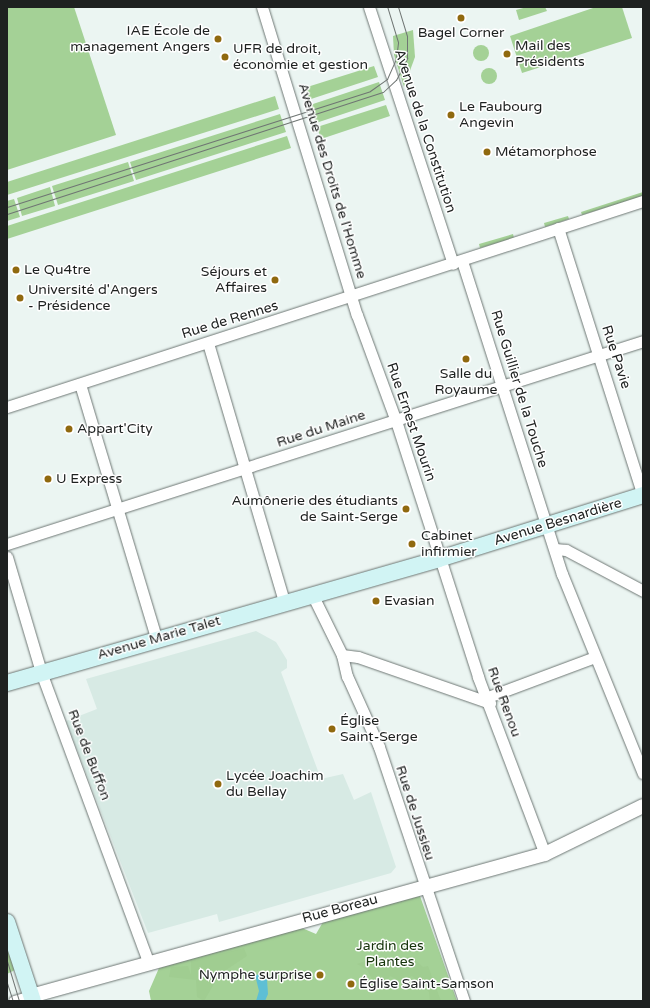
<!DOCTYPE html>
<html>
<head>
<meta charset="utf-8">
<style>
	body { margin:0 }
	#map { position:relative; width:650px; height:1008px; overflow:hidden; background:#ebf5f2; font-family:"Varela Round",sans-serif }
	div>[style] { position:absolute }
	[style*='--x'] { left:calc(var(--x)*1px); top:calc(var(--y)*1px); width:calc(var(--w)*1px); rotate:calc(var(--a)*1deg) }
	.built>* { inset:0; background:#d7eae4 }
	.green>* { inset:0; background:#a4d196 }
	.round { border-radius:50% }
	.forest>* { inset:0; background:#a0cd91 }
	.water>* { inset:0; background:#5ebfd4 }
	.roads { filter:drop-shadow(0 0 1px #6e7774) drop-shadow(0 0 1px #6e7774) }
	.minor>* { height:11px; margin:-5.5px; padding:0 5.5px; transform-origin:5.5px; border-radius:5.5px; background:#fff }
	.tertiary>* { height:14px; margin:-7px; padding:0 7px; transform-origin:7px; border-radius:7px; background:#fff }
	.secondary>* { height:16px; margin:-8px; padding:0 8px; transform-origin:8px; border-radius:8px; background:#d1f4f4 }
	.tram>* { height:1px; margin:-0.5px; padding:0 0.5px; transform-origin:0.5px; border-radius:0.5px; background:#6f7573 }
	.dots>* { width:11px; height:11px; translate:-50% -50%; box-sizing:border-box; border:2px solid #fff; border-radius:50% }
	span { translate:-50% -50%; white-space:nowrap; text-align:center; line-height:1.15; -webkit-text-stroke:3px #fff; paint-order:stroke }
	.poi-label { font-size:14px; color:#1e2120 }
	.right { translate:-100% -50%; text-align:right }
	.left { translate:0 -50%; text-align:left }
	.street-label { font-size:14px; color:#1e2120 }
	.park-label { font-size:14px; color:#17350c }
	.frame { position:absolute; inset:0; border:8px solid #1e2120; pointer-events:none }
</style>
</head>
<body>
<div id="map">
	<div class="built">
		<div style="clip-path:polygon(256px 631px,276px 642px,287px 660px,287px 668px,281px 672px,321px 779px,343px 774px,354px 800px,371px 792px,396px 867px,391px 873px,219px 922px,217px 914px,148px 933px,66px 721px,97px 709px,86px 679px)"></div>
	</div>
	<div class="green">
		<div style="clip-path:polygon(7px 7px,74px 7px,116px 135px,7px 170px)"></div>
		<div style="clip-path:polygon(527px 7px,545px 7px,547px 11px,519px 20px,516px 10px)"></div>
		<div style="clip-path:polygon(596px 7px,622px 7px,632px 38px,522px 73px,510px 36px)"></div>
		<div style="clip-path:polygon(413px 30px,415px 57px,404px 87px,394px 55px,393px 36px)"></div>
		<div class="round" style="left:473px;top:45px;width:16px;height:16px"></div>
		<div style="clip-path:polygon(374px 66px,378px 77px,308px 100px,304px 88px)"></div>
		<div class="round" style="left:481px;top:68px;width:16px;height:16px"></div>
		<div style="clip-path:polygon(379px 82px,385px 100px,316px 123px,310px 105px)"></div>
		<div style="clip-path:polygon(275px 96px,279px 109px,7px 195px,7px 182px)"></div>
		<div style="clip-path:polygon(386px 105px,390px 116px,321px 139px,317px 127px)"></div>
		<div style="clip-path:polygon(280px 114px,286px 132px,136px 180px,130px 162px)"></div>
		<div style="clip-path:polygon(287px 136px,291px 148px,7px 239px,7px 226px)"></div>
		<div style="clip-path:polygon(128px 162px,134px 181px,58px 205px,52px 186px)"></div>
		<div style="clip-path:polygon(50px 187px,55px 206px,22px 216px,17px 198px)"></div>
		<div style="clip-path:polygon(643px 192px,643px 196px,582px 215px,581px 212px)"></div>
		<div style="clip-path:polygon(14px 199px,20px 217px,7px 221px,7px 201px)"></div>
		<div style="clip-path:polygon(568px 216px,569px 219px,545px 227px,544px 223px)"></div>
		<div style="clip-path:polygon(513px 234px,514px 238px,480px 248px,479px 244px)"></div>
		<div style="clip-path:polygon(420px 896px,457px 1001px,151px 1001px,149px 991px,159px 968px,302px 928px,316px 934px,323px 922px)"></div>
		<div style="clip-path:polygon(7px 942px,15px 970px,7px 974px)"></div>
	</div>
	<div class="forest">
		<div style="clip-path:polygon(244px 948px,247px 956px,220px 974px,204px 1001px,197px 997px,196px 980px,169px 977px,171px 967px,188px 966px,191px 975px,191px 961px)"></div>
		<div style="clip-path:polygon(411px 956px,423px 967px,428px 966px,441px 1001px,430px 1001px,429px 992px,412px 976px,400px 981px,390px 976px,386px 983px,372px 979px,367px 970px,357px 964px,374px 958px,380px 965px,391px 965px,392px 968px,397px 961px)"></div>
	</div>
	<div class="water">
		<div style="clip-path:polygon(263px 974px,267px 979px,268px 994px,265px 1001px,256px 1001px,259px 991px,255px 975px)"></div>
	</div>
	<div class="roads">
		<div class="minor">
			<div style="--x:262;--y:7;--w:322;--a:72.9"></div>
			<div style="--x:357;--y:315;--w:116;--a:69.8"></div>
			<div style="--x:397;--y:424;--w:266;--a:72.2"></div>
			<div style="--x:478;--y:677;--w:189;--a:69.3"></div>
			<div style="--x:369;--y:7;--w:270;--a:71.9"></div>
			<div style="--x:558;--y:228;--w:281;--a:72.4"></div>
			<div style="--x:462;--y:261;--w:329;--a:72.3"></div>
			<div style="--x:562;--y:574;--w:215;--a:67.9"></div>
			<div style="--x:208;--y:343;--w:269;--a:73.6"></div>
			<div style="--x:80;--y:384;--w:265;--a:73.3"></div>
			<div style="--x:7;--y:407;--w:669;--a:-17.95"></div>
			<div style="--x:7;--y:544;--w:668;--a:-17.7"></div>
			<div style="--x:555;--y:549;--w:11;--a:5"></div>
			<div style="--x:566;--y:550;--w:87;--a:28"></div>
			<div style="--x:7;--y:557;--w:120;--a:73.5"></div>
			<div style="--x:41;--y:672;--w:308;--a:69.7"></div>
			<div style="--x:312;--y:594;--w:68;--a:63.8"></div>
			<div style="--x:342;--y:655;--w:22;--a:77"></div>
			<div style="--x:347;--y:676;--w:78;--a:65.7"></div>
			<div style="--x:379;--y:747;--w:268;--a:71.5"></div>
			<div style="--x:342;--y:655;--w:16;--a:7"></div>
			<div style="--x:358;--y:657;--w:140;--a:19.2"></div>
			<div style="--x:488;--y:697;--w:114;--a:-20.5"></div>
			<div style="--x:14;--y:1001;--w:18;--a:-16"></div>
		</div>
		<div class="tertiary">
			<div style="--x:31;--y:996;--w:533;--a:-15.44"></div>
			<div style="--x:545;--y:854;--w:109;--a:-26.1"></div>
		</div>
		<div class="secondary">
			<div style="--x:7;--y:683;--w:449;--a:-16"></div>
			<div style="--x:439;--y:559;--w:214;--a:-17.4"></div>
			<div style="--x:7;--y:922;--w:83;--a:71.8"></div>
		</div>
	</div>
	<div class="tram">
		<div style="--x:7;--y:207;--w:381;--a:-17.7"></div>
		<div style="--x:370;--y:91;--w:21;--a:-35"></div>
		<div style="--x:387;--y:79;--w:22;--a:-66"></div>
		<div style="--x:396;--y:59;--w:17;--a:-83"></div>
		<div style="--x:398;--y:42;--w:37;--a:-107"></div>
		<div style="--x:7;--y:214;--w:395;--a:-18"></div>
		<div style="--x:383;--y:92;--w:18;--a:-43"></div>
		<div style="--x:396;--y:80;--w:25;--a:-63"></div>
		<div style="--x:407;--y:58;--w:22;--a:-90"></div>
		<div style="--x:407;--y:36;--w:30;--a:-107"></div>
		<div style="--x:7;--y:961;--w:42;--a:73.3"></div>
		<div style="--x:7;--y:983;--w:19;--a:72"></div>
	</div>
	<div class="dots">
		<div style="left:461px;top:18px;background:#90690f"></div>
		<div style="left:218px;top:39px;background:#90690f"></div>
		<div style="left:507px;top:54px;background:#90690f"></div>
		<div style="left:225px;top:57px;background:#90690f"></div>
		<div style="left:451px;top:115px;background:#90690f"></div>
		<div style="left:487px;top:152px;background:#90690f"></div>
		<div style="left:16px;top:270px;background:#90690f"></div>
		<div style="left:275px;top:280px;background:#90690f"></div>
		<div style="left:20px;top:298px;background:#90690f"></div>
		<div style="left:466px;top:359px;background:#90690f"></div>
		<div style="left:69px;top:429px;background:#90690f"></div>
		<div style="left:48px;top:479px;background:#90690f"></div>
		<div style="left:406px;top:509px;background:#90690f"></div>
		<div style="left:412px;top:544px;background:#90690f"></div>
		<div style="left:376px;top:601px;background:#90690f"></div>
		<div style="left:332px;top:729px;background:#90690f"></div>
		<div style="left:218px;top:784px;background:#90690f"></div>
		<div style="left:320px;top:975px;background:#90690f"></div>
		<div style="left:351px;top:984px;background:#90690f"></div>
	</div>
	<div class="poi-label">
		<span class="right" style="left:210px;top:39px">IAE École de<br>management Angers</span>
		<span style="left:461px;top:33px">Bagel Corner</span>
		<span class="left" style="left:515px;top:54px">Mail des<br>Présidents</span>
		<span class="left" style="left:233px;top:57px">UFR de droit,<br>économie et gestion</span>
		<span class="left" style="left:459px;top:115px">Le Faubourg<br>Angevin</span>
		<span class="left" style="left:495px;top:152px">Métamorphose</span>
		<span class="left" style="left:24px;top:270px">Le Qu4tre</span>
		<span class="right" style="left:267px;top:280px">Séjours et<br>Affaires</span>
		<span class="left" style="left:28px;top:298px">Université d'Angers<br>- Présidence</span>
		<span style="left:466px;top:382px">Salle du<br>Royaume</span>
		<span class="left" style="left:77px;top:429px">Appart'City</span>
		<span class="left" style="left:56px;top:479px">U Express</span>
		<span class="right" style="left:398px;top:509px">Aumônerie des étudiants<br>de Saint-Serge</span>
		<span class="left" style="left:421px;top:544px">Cabinet<br>infirmier</span>
		<span class="left" style="left:384px;top:601px">Evasian</span>
		<span class="left" style="left:340px;top:729px">Église<br>Saint-Serge</span>
		<span class="left" style="left:226px;top:784px">Lycée Joachim<br>du Bellay</span>
		<span class="right" style="left:312px;top:975px">Nymphe surprise</span>
		<span class="left" style="left:359px;top:984px">Église Saint-Samson</span>
	</div>
	<div class="street-label">
		<span style="left:425px;top:131px;rotate:72deg">Avenue de la Constitution</span>
		<span style="left:332px;top:181px;rotate:73deg">Avenue des Droits de l'Homme</span>
		<span style="left:230px;top:320px;rotate:-17deg">Rue de Rennes</span>
		<span style="left:616px;top:357px;rotate:72deg">Rue Pavie</span>
		<span style="left:519px;top:389px;rotate:73deg">Rue Guillier de la Touche</span>
		<span style="left:411px;top:422px;rotate:71deg">Rue Ernest Mourin</span>
		<span style="left:321px;top:429px;rotate:-18deg">Rue du Maine</span>
		<span style="left:558px;top:522px;rotate:-17deg">Avenue Besnardière</span>
		<span style="left:159px;top:638px;rotate:-16deg">Avenue Marie Talet</span>
		<span style="left:504px;top:702px;rotate:70deg">Rue Renou</span>
		<span style="left:89px;top:755px;rotate:69deg">Rue de Buffon</span>
		<span style="left:415px;top:813px;rotate:72deg">Rue de Jussieu</span>
		<span style="left:340px;top:909px;rotate:-15deg">Rue Boreau</span>
	</div>
	<div class="park-label">
		<span style="left:390px;top:954px">Jardin des<br>Plantes</span>
	</div>
	<div class="frame"></div>
</div>
</body>
</html>
